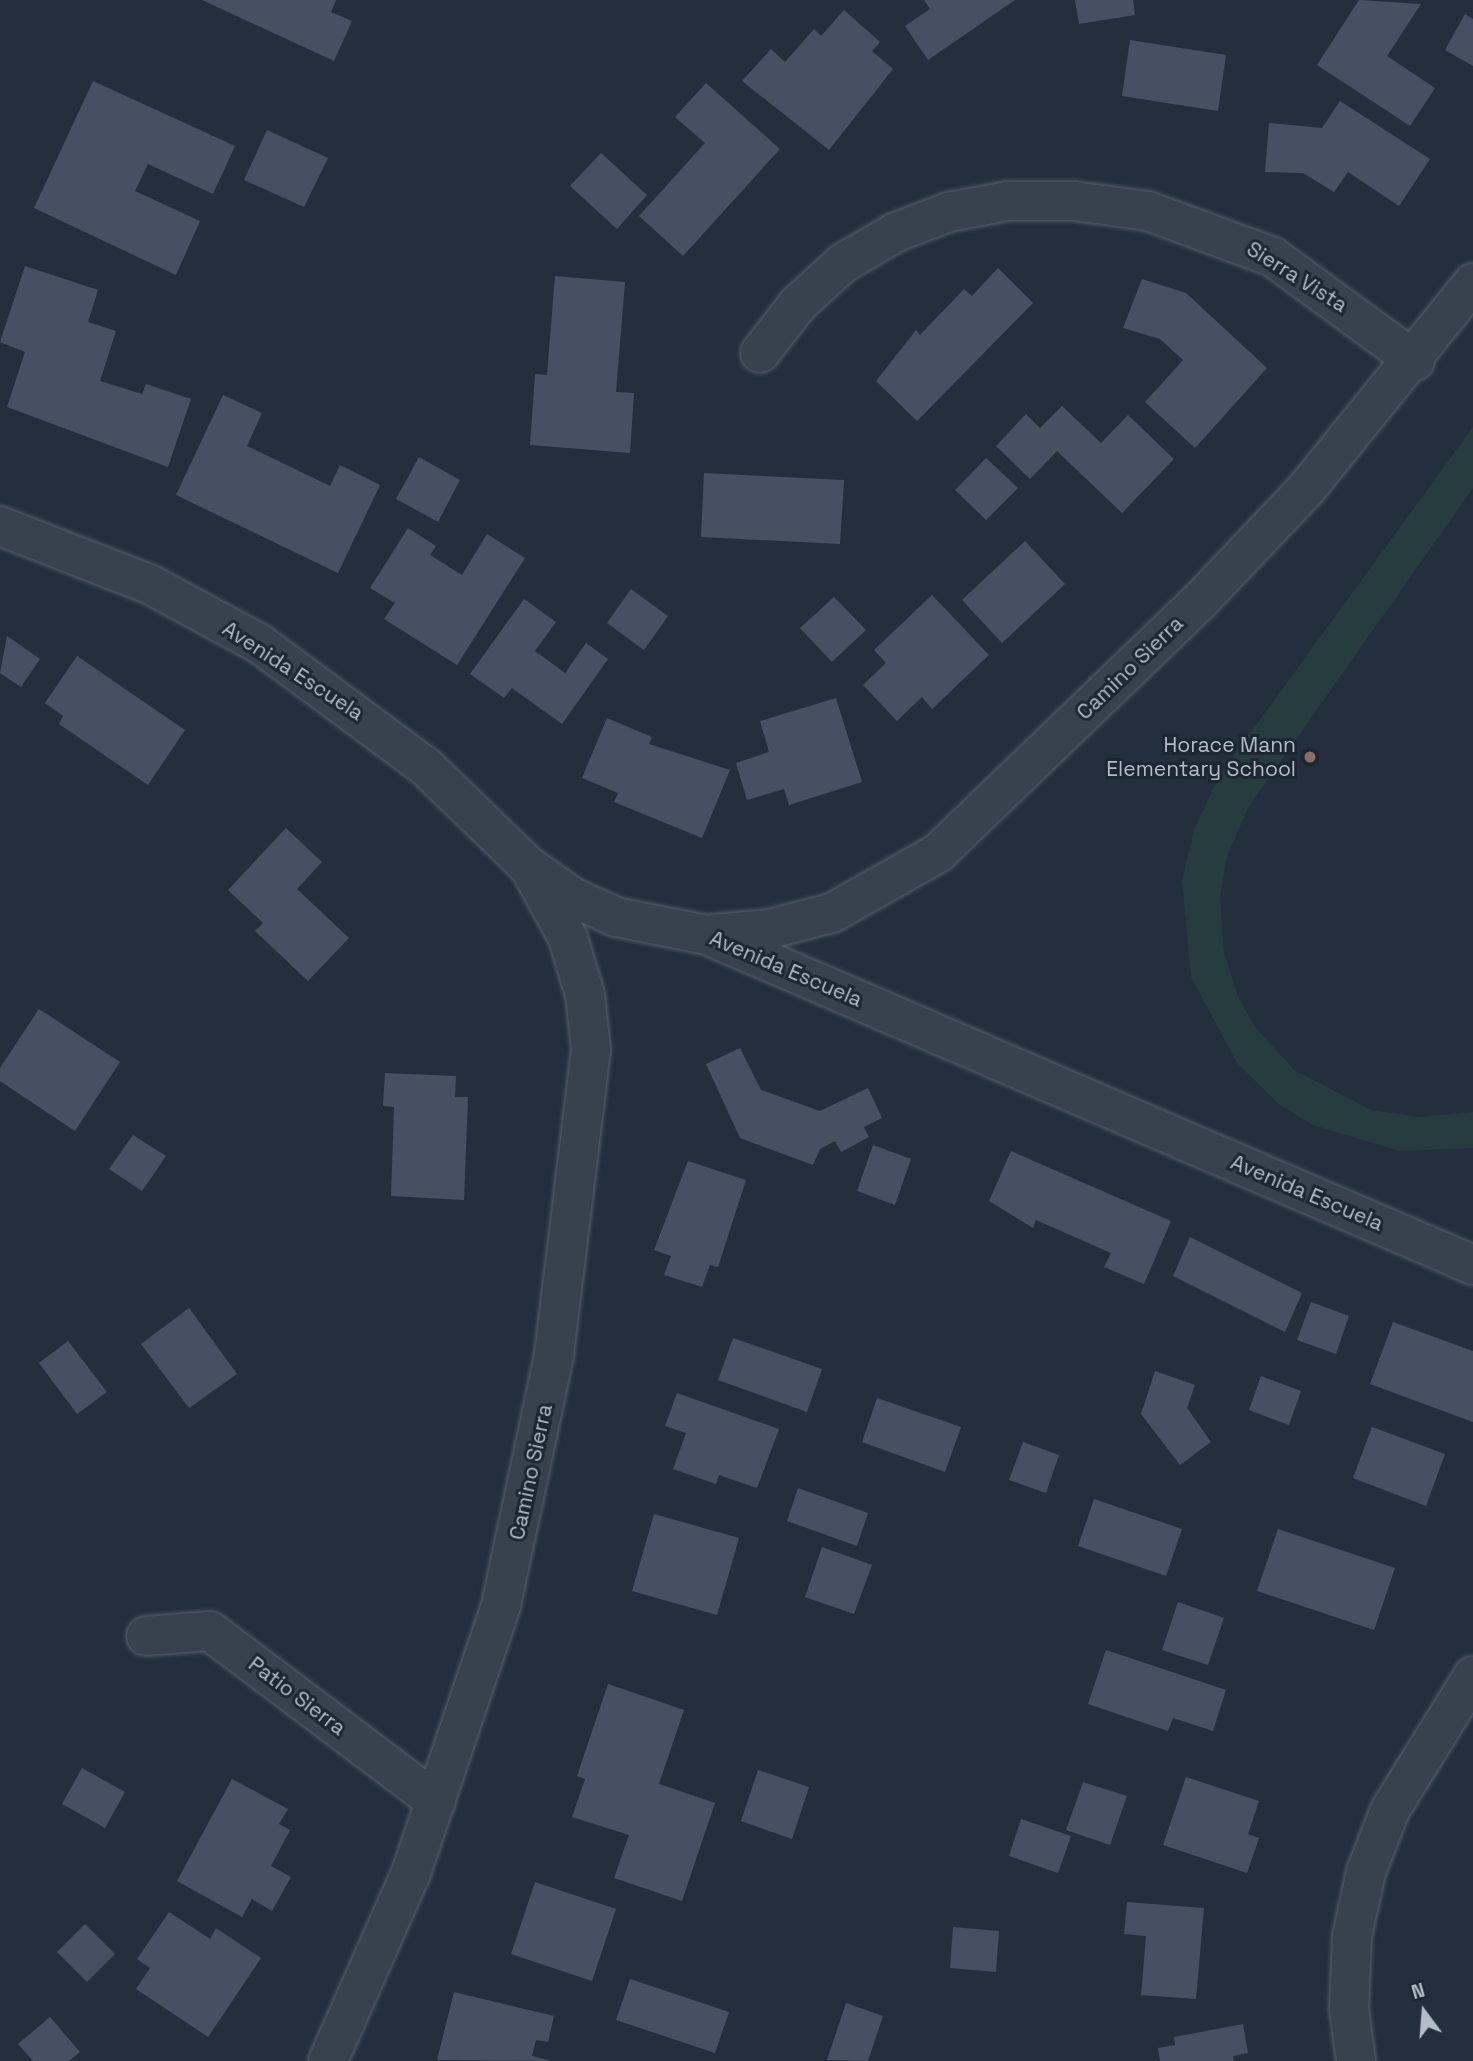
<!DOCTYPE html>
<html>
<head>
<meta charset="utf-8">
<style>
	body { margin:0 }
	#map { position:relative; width:1473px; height:2061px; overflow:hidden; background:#242f3e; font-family:"Space Grotesk",sans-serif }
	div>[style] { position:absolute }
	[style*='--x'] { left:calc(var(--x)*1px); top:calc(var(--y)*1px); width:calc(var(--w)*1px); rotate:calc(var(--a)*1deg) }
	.green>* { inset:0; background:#263c3f }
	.building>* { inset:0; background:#455162 }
	.roads { filter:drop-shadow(0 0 2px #565f6c) drop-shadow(0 0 2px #565f6c) }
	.minor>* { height:38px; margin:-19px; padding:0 19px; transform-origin:19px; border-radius:19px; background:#38414e }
	.dots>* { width:19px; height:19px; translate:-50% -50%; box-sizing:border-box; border:4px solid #1d2633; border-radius:50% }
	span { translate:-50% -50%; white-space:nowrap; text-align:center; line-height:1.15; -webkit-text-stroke:6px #1d2633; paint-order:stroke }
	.street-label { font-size:21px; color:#b4bcc9 }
	.poi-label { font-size:21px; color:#b4bcc9 }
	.right { translate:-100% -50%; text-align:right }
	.north { position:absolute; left:1389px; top:1977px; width:70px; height:70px; -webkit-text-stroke:5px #1d2633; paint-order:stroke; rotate:344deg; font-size:19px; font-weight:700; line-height:28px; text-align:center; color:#b4bcc9 }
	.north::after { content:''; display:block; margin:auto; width:24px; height:32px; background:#b4bcc9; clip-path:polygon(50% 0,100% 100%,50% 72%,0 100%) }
</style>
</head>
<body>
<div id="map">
	<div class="green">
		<div style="clip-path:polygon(1473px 427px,1473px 488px,1249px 806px,1227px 856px,1220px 899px,1224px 952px,1238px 997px,1256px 1028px,1294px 1070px,1371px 1110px,1420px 1117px,1473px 1112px,1473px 1148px,1399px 1151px,1313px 1125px,1280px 1105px,1237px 1063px,1191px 977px,1182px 880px,1194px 830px,1219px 776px)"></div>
	</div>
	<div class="building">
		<div style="clip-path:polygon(202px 0,336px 0,331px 12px,352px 21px,334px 61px)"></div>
		<div style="clip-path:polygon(924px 0,1015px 0,928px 60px,905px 26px,930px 9px)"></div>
		<div style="clip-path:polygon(1075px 0,1133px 0,1135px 15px,1079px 24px)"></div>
		<div style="clip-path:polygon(1359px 0,1421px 4px,1387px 56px,1435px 88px,1410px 126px,1317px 65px)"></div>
		<div style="clip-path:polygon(844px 10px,880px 42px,872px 51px,893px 69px,829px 150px,742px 81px,771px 49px,785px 62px,814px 29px,821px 36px)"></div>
		<div style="clip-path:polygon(1465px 14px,1473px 19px,1473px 66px,1445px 50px)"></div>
		<div style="clip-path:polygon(1130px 40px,1226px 55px,1218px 111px,1122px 96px)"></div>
		<div style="clip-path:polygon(93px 81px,235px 146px,213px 194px,148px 164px,135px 191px,200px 221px,176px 275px,34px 208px)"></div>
		<div style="clip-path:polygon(706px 83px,780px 149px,683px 256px,639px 216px,705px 143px,675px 117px)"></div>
		<div style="clip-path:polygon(1340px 101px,1430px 159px,1399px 206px,1348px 172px,1334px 192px,1303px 173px,1265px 172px,1269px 123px,1322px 128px)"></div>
		<div style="clip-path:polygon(267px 130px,328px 158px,304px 207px,244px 180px)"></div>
		<div style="clip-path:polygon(601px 153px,647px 195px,617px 229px,570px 186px)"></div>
		<div style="clip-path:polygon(25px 266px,98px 290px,88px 322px,116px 331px,100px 381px,142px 394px,146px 384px,191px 399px,168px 467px,7px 407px,25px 352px,0 342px)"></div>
		<div style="clip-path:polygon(998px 268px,1033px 303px,917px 421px,876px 381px,916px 330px,920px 335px,964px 289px,972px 296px)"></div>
		<div style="clip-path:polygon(555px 276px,625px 282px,616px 392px,634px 393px,630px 453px,530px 445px,535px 374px,547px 375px)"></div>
		<div style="clip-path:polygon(1142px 279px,1186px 293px,1267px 368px,1195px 448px,1145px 402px,1183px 360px,1160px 339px,1123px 328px)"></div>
		<div style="clip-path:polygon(223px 395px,262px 413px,247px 446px,330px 486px,340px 465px,380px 485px,338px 573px,176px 495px)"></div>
		<div style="clip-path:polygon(1062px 406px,1101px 443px,1128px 415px,1174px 459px,1122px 513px,1057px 451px,1030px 479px,996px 446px,1026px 414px,1040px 428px)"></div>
		<div style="clip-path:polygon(419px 457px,460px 480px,438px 522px,396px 499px)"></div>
		<div style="clip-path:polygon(986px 458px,1018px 488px,986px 520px,955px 490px)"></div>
		<div style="clip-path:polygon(704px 473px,844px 480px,840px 544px,701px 537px)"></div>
		<div style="clip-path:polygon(408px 528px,436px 546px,430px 555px,462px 575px,487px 534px,525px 558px,457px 665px,384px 619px,395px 603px,370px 588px)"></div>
		<div style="clip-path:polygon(1025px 541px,1065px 584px,1002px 643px,962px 600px)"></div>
		<div style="clip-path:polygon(631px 589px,668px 616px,644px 650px,607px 623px)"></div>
		<div style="clip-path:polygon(932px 595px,989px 655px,932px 709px,922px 697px,897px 721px,863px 685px,886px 663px,874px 650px)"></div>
		<div style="clip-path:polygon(834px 597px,866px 630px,832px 662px,800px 628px)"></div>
		<div style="clip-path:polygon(524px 599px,556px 622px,535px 651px,565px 673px,586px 643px,608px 659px,562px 724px,512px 688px,504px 698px,470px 674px)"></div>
		<div style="clip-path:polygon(7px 636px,40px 659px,21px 687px,0 673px)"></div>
		<div style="clip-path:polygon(77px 656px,185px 730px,148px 785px,59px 724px,63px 716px,45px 703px)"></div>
		<div style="clip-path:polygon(836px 698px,862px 782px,789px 805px,784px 789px,747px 800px,736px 763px,769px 752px,760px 721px)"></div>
		<div style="clip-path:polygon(607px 718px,652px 737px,649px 744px,730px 770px,702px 838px,614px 802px,618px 793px,582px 778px)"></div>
		<div style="clip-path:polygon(286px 828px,322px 862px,297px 889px,349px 938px,308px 981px,255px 931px,263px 923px,228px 890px)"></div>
		<div style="clip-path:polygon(39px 1009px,120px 1062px,75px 1131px,0 1081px,0 1068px)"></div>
		<div style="clip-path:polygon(740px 1048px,761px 1090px,820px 1111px,868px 1088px,882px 1118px,864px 1127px,869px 1137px,841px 1152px,835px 1141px,820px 1149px,813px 1165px,740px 1138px,706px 1064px)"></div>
		<div style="clip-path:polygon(385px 1073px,456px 1076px,455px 1097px,468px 1097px,464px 1200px,391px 1196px,394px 1107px,383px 1106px)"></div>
		<div style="clip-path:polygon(133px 1135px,166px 1156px,142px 1191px,109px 1169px)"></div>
		<div style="clip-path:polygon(873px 1145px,911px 1159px,895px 1205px,857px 1191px)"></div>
		<div style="clip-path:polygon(1011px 1151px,1171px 1221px,1144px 1284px,1104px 1267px,1111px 1253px,1036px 1220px,1033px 1228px,989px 1201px)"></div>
		<div style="clip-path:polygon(688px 1161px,746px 1180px,718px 1267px,710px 1265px,702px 1287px,664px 1275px,671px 1256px,654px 1250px)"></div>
		<div style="clip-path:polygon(1190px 1237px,1302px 1293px,1285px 1332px,1173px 1276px)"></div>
		<div style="clip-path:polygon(1311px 1302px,1349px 1316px,1336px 1354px,1297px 1340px)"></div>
		<div style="clip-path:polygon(189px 1308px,237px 1374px,189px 1408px,141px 1344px)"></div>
		<div style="clip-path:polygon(1393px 1322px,1473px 1351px,1473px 1422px,1370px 1384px)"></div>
		<div style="clip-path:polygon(733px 1338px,822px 1369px,807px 1412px,718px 1380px)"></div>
		<div style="clip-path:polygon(68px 1341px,107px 1392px,77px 1414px,39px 1363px)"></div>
		<div style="clip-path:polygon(1155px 1371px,1195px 1385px,1187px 1408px,1211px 1442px,1180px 1465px,1141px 1414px)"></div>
		<div style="clip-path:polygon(1261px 1376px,1301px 1391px,1289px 1425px,1249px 1410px)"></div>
		<div style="clip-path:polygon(677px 1393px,779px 1429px,757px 1488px,719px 1475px,716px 1484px,673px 1469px,686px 1433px,665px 1426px)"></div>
		<div style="clip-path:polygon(877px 1398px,961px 1427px,945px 1472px,862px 1442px)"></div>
		<div style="clip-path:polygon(1372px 1427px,1445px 1454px,1426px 1506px,1353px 1478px)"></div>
		<div style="clip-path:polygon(1023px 1442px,1059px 1455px,1046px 1493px,1009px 1480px)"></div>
		<div style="clip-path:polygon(798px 1488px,868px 1513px,857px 1546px,787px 1521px)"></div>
		<div style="clip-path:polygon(1094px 1499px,1182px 1529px,1166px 1576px,1078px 1546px)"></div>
		<div style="clip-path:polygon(654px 1514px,739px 1538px,717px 1615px,632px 1591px)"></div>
		<div style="clip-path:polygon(1278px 1529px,1395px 1568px,1374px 1630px,1257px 1591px)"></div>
		<div style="clip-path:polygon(822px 1547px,872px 1565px,854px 1614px,805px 1597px)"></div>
		<div style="clip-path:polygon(1178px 1602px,1224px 1618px,1208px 1665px,1162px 1650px)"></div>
		<div style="clip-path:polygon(1106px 1650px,1226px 1690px,1213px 1731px,1173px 1718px,1168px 1731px,1088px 1704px)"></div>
		<div style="clip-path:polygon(608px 1684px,684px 1710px,659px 1784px,715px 1803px,682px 1901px,614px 1878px,629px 1835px,572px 1817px,585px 1779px,577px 1776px)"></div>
		<div style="clip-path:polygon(82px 1768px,125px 1792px,105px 1828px,62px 1804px)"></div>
		<div style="clip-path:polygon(758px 1770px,809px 1787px,792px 1839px,741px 1821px)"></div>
		<div style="clip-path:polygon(1186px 1777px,1259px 1801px,1248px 1834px,1259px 1838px,1247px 1873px,1163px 1845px)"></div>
		<div style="clip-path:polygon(232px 1779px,288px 1809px,279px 1824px,290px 1830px,271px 1866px,291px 1877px,272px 1911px,252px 1899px,242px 1917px,177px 1881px)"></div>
		<div style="clip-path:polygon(1083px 1782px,1127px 1796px,1110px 1845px,1066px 1830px)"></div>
		<div style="clip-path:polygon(1021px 1819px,1071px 1836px,1058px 1873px,1009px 1856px)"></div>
		<div style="clip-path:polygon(535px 1882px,616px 1909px,592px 1981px,511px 1954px)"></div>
		<div style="clip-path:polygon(1127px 1902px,1204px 1908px,1196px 1999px,1141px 1995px,1146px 1936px,1124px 1934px)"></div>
		<div style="clip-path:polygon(169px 1912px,210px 1939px,216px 1928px,261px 1958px,208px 2037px,136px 1989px,150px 1968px,137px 1959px)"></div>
		<div style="clip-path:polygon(85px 1924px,115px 1954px,87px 1982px,57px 1952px)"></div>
		<div style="clip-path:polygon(953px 1927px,999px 1931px,996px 1972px,950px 1968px)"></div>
		<div style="clip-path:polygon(630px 1979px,729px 2012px,715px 2053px,616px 2020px)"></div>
		<div style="clip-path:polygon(454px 1992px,554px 2016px,548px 2042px,536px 2040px,532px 2056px,551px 2061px,437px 2060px)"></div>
		<div style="clip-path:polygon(846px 2003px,883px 2016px,868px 2061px,827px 2060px)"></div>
		<div style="clip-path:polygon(50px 2017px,80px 2052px,69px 2061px,33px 2061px,18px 2044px)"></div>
		<div style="clip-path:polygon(1243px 2024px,1248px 2053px,1233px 2056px,1234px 2061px,1160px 2061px,1158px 2048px,1175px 2045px,1174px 2037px)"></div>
	</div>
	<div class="roads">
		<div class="minor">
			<div style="--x:760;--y:353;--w:62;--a:-52.2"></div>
			<div style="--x:798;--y:304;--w:61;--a:-42.3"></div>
			<div style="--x:843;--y:263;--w:61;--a:-30.3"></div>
			<div style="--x:896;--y:232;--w:57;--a:-20.7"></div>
			<div style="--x:949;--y:212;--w:59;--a:-10.7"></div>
			<div style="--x:1007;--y:201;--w:67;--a:0"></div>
			<div style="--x:1074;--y:201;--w:75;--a:7.7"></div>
			<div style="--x:1148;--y:211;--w:133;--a:20.2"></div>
			<div style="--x:1273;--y:257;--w:176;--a:36.2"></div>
			<div style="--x:0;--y:526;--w:162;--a:21.3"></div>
			<div style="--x:151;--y:585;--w:124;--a:28.4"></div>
			<div style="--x:260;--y:644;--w:207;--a:36.5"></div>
			<div style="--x:426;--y:767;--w:141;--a:44.1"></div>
			<div style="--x:527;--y:865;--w:55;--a:35.4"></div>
			<div style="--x:572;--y:897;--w:48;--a:24.4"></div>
			<div style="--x:616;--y:917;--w:93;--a:11.2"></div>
			<div style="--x:707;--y:935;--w:834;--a:23.31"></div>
			<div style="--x:713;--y:934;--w:57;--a:-5"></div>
			<div style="--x:770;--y:929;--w:64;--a:-14.5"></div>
			<div style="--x:832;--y:913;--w:122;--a:-29.5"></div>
			<div style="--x:938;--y:853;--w:362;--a:-43.9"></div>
			<div style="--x:1199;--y:602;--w:157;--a:-46.5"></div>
			<div style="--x:1307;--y:488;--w:264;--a:-51"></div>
			<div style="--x:146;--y:1636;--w:64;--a:-4.5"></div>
			<div style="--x:210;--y:1631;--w:283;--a:37"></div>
			<div style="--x:328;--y:2061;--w:206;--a:-66.2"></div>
			<div style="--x:411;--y:1873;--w:283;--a:-71.4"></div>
			<div style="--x:501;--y:1605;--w:256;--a:-78"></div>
			<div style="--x:554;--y:1355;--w:307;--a:-83.1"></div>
			<div style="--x:591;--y:1050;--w:55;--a:-96.2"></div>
			<div style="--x:585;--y:995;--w:59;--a:-106.6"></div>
			<div style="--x:568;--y:938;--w:71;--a:-118.7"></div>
			<div style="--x:1356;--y:2061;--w:52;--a:-97.7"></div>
			<div style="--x:1349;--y:2009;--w:73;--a:-87.6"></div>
			<div style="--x:1352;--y:1936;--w:66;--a:-77.7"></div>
			<div style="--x:1366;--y:1872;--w:66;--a:-68.8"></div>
			<div style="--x:1390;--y:1810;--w:158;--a:-58.2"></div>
		</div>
	</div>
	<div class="dots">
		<div style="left:1310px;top:757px;background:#8d6e63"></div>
	</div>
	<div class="street-label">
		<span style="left:1297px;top:277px;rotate:32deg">Sierra Vista</span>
		<span style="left:1130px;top:668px;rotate:-44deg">Camino Sierra</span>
		<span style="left:293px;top:671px;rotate:33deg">Avenida Escuela</span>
		<span style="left:786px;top:969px;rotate:23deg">Avenida Escuela</span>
		<span style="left:1307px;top:1193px;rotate:23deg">Avenida Escuela</span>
		<span style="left:531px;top:1472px;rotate:-78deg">Camino Sierra</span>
		<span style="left:297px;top:1696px;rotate:37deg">Patio Sierra</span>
	</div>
	<div class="poi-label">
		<span class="right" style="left:1296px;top:757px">Horace Mann<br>Elementary School</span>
	</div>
	<div class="north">N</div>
</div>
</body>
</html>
